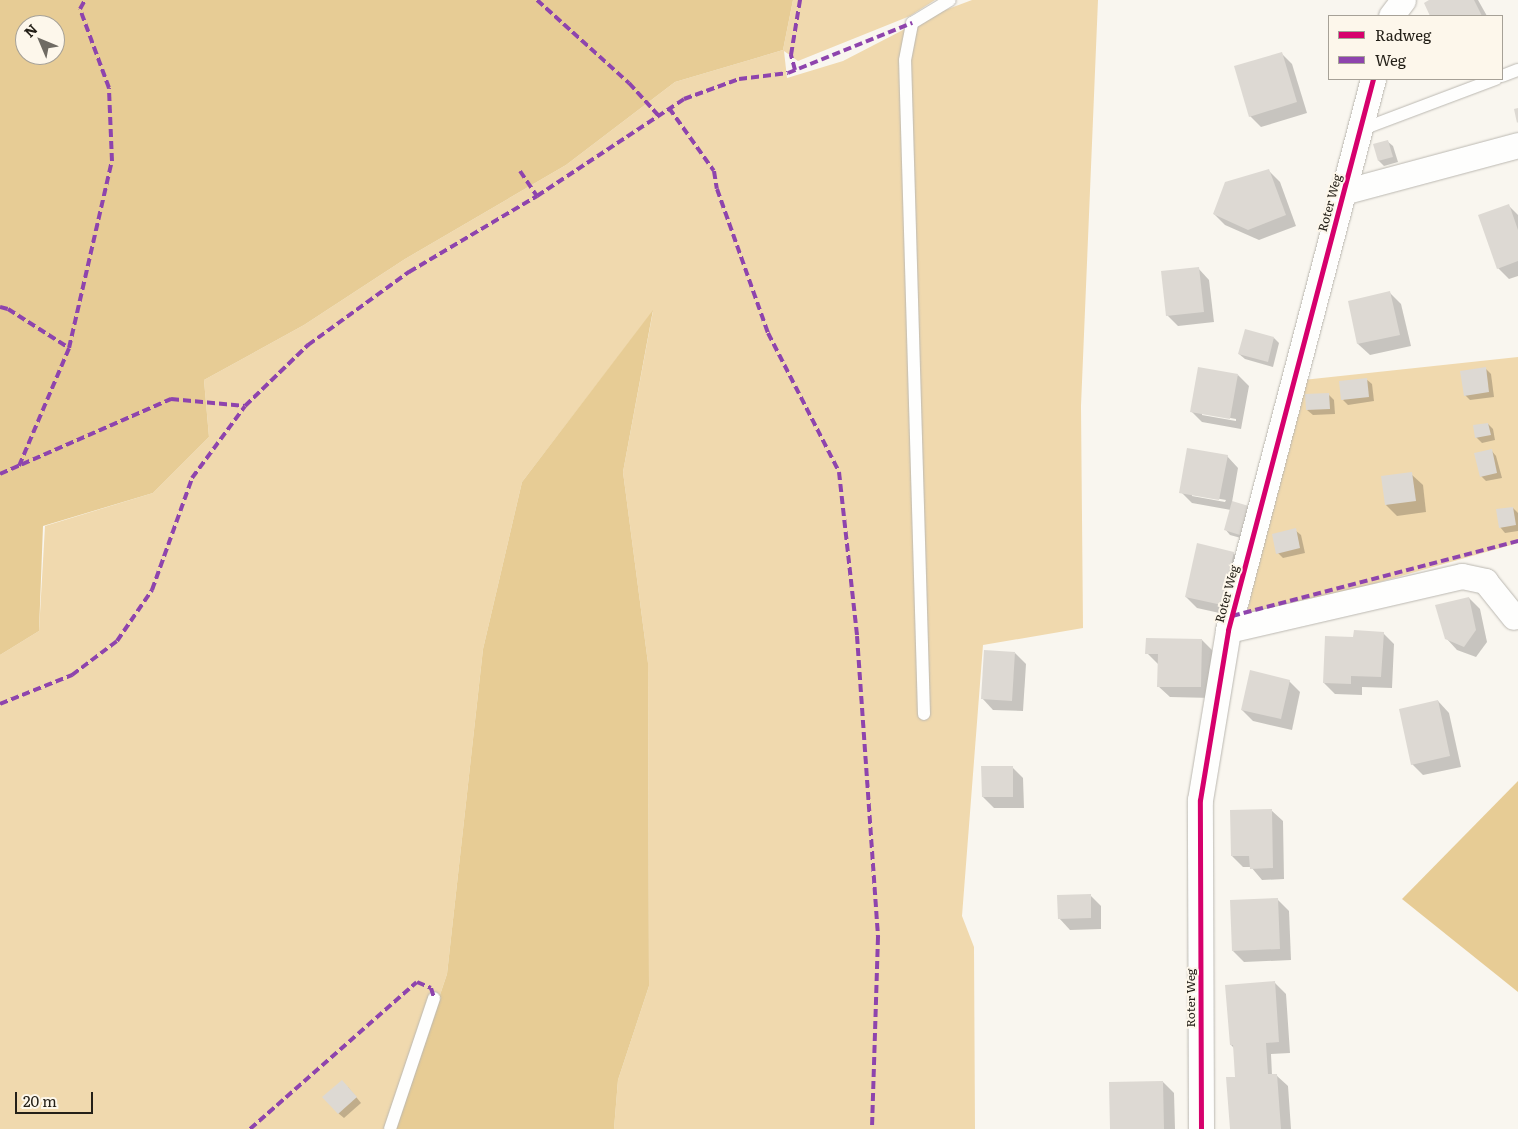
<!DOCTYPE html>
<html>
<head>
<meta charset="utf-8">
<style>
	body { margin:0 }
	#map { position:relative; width:1518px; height:1129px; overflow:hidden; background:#f9f6ef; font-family:Literata,serif }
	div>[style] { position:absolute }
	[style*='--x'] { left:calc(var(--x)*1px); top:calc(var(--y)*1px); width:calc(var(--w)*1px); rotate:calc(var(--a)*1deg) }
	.green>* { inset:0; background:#f0d9ae }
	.forest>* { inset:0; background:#e7cc95 }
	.shadow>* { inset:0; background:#0003 }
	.building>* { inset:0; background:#ddd9d3 }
	.roads { filter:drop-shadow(0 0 1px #bbb8b1) drop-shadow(0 0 1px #bbb8b1) }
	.service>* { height:12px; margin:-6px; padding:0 6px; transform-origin:6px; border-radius:6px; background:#fefefd }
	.minor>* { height:25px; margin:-12.5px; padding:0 12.5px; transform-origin:12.5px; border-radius:12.5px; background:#fefefd }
	.quiet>* { height:4px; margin-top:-2px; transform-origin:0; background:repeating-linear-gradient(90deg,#8e44ad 0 8px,transparent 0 12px) }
	.cycleway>* { height:5px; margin:-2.5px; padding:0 2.5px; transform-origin:2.5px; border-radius:2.5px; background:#d6006c }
	span { translate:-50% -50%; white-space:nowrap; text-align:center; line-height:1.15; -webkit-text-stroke:4px #fdf7eb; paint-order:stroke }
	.street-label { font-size:12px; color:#242018 }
	.legend { position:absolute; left:1328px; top:15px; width:175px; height:65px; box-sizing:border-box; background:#fdf7eb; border:1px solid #a6a197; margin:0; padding:6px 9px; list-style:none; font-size:15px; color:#242018 }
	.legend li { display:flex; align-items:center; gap:10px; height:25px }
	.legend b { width:25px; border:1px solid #a6a197 }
	.north { position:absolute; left:15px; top:15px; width:50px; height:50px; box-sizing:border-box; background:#fdf7eb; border:1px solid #a6a197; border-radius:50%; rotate:315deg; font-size:14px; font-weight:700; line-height:20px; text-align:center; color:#242018 }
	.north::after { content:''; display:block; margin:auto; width:18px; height:22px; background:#6f6b63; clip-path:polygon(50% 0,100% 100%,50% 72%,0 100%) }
	.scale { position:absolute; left:15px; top:1092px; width:78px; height:22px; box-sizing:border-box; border:2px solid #242018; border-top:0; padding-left:6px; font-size:15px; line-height:18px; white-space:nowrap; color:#242018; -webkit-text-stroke:4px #fdf7eb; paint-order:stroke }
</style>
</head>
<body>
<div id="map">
	<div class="green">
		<div style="clip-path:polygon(793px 0,935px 0,910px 16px,798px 61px,784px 51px,787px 78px,843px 61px,932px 15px,972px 0,1098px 0,1081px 406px,1083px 628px,983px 645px,962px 916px,974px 947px,975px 1129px,614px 1129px,618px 1080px,649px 986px,648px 663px,623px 472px,653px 311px,522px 482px,483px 649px,447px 974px,395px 1129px,0 1129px,0 655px,39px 631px,45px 526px,153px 493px,209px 437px,204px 380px,304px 325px,405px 259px,566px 165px,675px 82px,783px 50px)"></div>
		<div style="clip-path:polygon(1518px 357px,1518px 543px,1245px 620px,1303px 380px)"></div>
	</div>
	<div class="forest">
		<div style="clip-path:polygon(evenodd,0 0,793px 0,783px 50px,675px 82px,566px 165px,405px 259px,304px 325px,204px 380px,209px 437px,153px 493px,43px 526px,39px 631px,0 655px,0 0,25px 25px,55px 25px,55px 55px,25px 55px,25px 25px)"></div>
		<div style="clip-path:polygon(653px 310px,623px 472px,648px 663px,649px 986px,618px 1080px,614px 1129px,395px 1129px,447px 974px,483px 649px,522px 482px)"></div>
		<div style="clip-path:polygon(1518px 781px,1518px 992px,1402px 899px)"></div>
	</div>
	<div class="shadow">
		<div style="clip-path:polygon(1432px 0,1478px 0,1487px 16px,1432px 16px,1425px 3px)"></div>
		<div style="clip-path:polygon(1281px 53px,1292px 64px,1307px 113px,1261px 127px,1250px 116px)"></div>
		<div style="clip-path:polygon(1387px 141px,1393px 146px,1398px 162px,1384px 166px,1379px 161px,1374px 145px)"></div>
		<div style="clip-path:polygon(1269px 171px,1280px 182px,1296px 226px,1259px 240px,1225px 225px,1214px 214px)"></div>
		<div style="clip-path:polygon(1508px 205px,1518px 215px,1518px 276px,1509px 279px,1498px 268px)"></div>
		<div style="clip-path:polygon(1198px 268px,1209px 280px,1214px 322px,1178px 326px,1167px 315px)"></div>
		<div style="clip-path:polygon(1390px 293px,1401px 304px,1411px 346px,1370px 355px,1358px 344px,1349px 302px)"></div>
		<div style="clip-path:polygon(1274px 338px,1279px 343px,1273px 367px,1245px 359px,1239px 354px)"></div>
		<div style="clip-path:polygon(1485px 368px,1491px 374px,1494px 397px,1470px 400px,1465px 395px)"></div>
		<div style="clip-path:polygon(evenodd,1238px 375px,1249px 386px,1241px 429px,1202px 422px,1191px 411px,1238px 375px,1202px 413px,1236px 419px,1236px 421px,1202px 415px,1202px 413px)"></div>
		<div style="clip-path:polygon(1366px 379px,1372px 384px,1374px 401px,1348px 405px,1343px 400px)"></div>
		<div style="clip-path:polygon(1329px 395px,1334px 400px,1335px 414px,1313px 415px,1307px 410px)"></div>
		<div style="clip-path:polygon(1488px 424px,1493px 429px,1495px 440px,1482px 443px,1476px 437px)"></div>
		<div style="clip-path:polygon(1491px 450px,1496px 456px,1502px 478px,1486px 481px,1481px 476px)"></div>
		<div style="clip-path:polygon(evenodd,1227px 456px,1238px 468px,1232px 502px,1251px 508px,1248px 540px,1230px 535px,1225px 529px,1231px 510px,1192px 503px,1181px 492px,1227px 456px,1192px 494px,1226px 500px,1225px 502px,1192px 496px,1192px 494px)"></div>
		<div style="clip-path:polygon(1411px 474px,1423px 485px,1426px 512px,1397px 516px,1386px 505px)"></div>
		<div style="clip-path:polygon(1513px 508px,1518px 513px,1518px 531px,1505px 533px,1500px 527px)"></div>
		<div style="clip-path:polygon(1295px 530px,1301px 535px,1305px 553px,1283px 558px,1278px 553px)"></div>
		<div style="clip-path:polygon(1233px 553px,1245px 564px,1233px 616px,1197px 608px,1186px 597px)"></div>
		<div style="clip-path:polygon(1469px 598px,1480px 609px,1487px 642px,1476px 657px,1457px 650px,1446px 638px)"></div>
		<div style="clip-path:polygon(1383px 633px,1394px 644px,1392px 688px,1362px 687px,1362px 695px,1335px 694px,1324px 683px,1354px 639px)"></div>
		<div style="clip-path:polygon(1202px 640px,1213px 651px,1212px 698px,1170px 697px,1158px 686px,1158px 664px,1147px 653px)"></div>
		<div style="clip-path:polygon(1015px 653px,1026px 664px,1023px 711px,993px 710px,982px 698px)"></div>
		<div style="clip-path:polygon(1289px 681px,1300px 692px,1292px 730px,1253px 721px,1242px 710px)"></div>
		<div style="clip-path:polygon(1438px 701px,1449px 713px,1461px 767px,1423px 775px,1412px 764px)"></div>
		<div style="clip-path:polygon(1012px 767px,1023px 778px,1024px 808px,994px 808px,983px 797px)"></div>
		<div style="clip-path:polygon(1271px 810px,1283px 821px,1284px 879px,1262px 880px,1251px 867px,1243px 867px,1232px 856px)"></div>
		<div style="clip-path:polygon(1090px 895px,1101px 906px,1101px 929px,1070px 930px,1059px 918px)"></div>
		<div style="clip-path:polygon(1278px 900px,1289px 911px,1291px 960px,1244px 962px,1233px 951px)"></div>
		<div style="clip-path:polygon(1275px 983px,1286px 994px,1290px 1053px,1271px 1054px,1272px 1075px,1276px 1075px,1288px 1086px,1291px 1129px,1231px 1129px,1238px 1078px,1234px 1048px,1231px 1045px)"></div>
		<div style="clip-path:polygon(1163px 1082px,1174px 1093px,1175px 1129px,1111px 1129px)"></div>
		<div style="clip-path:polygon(348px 1087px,361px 1103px,344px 1118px,338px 1113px)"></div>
	</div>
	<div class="building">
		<div style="clip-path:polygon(1429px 0,1474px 0,1482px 16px,1430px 16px,1424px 3px)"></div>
		<div style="clip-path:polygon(1282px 52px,1297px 102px,1249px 117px,1234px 66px)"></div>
		<div style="clip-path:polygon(1518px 108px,1518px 122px,1517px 123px,1514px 109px)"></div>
		<div style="clip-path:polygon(1388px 140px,1393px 157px,1378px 161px,1373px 144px)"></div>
		<div style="clip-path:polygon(1269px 169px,1286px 215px,1248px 230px,1213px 214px,1225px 182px)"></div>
		<div style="clip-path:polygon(1509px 204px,1518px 230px,1518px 261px,1497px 269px,1478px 215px)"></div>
		<div style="clip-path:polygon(1199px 267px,1204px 312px,1166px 316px,1161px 271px)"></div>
		<div style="clip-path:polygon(1390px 291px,1400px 335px,1357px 344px,1348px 301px)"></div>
		<div style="clip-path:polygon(1245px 329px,1274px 337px,1268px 362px,1238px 354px)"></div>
		<div style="clip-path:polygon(1198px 367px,1238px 374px,1230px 419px,1190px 412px)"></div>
		<div style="clip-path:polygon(1486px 367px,1489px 392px,1464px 396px,1460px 371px)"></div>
		<div style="clip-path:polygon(1367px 378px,1369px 397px,1341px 400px,1339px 381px)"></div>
		<div style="clip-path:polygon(1329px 393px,1330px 409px,1306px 410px,1305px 394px)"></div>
		<div style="clip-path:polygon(1488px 423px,1491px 435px,1475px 438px,1473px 425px)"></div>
		<div style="clip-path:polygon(1187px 448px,1228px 455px,1219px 500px,1179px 493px)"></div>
		<div style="clip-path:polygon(1492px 449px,1497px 473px,1480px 477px,1474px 453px)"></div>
		<div style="clip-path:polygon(1412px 472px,1416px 501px,1385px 505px,1381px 476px)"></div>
		<div style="clip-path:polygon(1232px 501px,1252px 507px,1243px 536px,1224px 530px)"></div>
		<div style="clip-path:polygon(1513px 507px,1516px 525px,1499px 528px,1496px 509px)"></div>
		<div style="clip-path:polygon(1296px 528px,1300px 548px,1276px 554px,1272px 534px)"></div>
		<div style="clip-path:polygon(1197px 543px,1234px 552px,1222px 605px,1185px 597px)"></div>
		<div style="clip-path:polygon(1469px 597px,1476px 630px,1464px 647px,1445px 639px,1435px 605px)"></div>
		<div style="clip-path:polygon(1354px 630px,1384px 632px,1381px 677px,1351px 676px,1351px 684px,1323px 683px,1325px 636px,1353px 637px)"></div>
		<div style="clip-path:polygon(1146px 638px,1202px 639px,1201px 687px,1157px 687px,1158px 654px,1145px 654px)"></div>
		<div style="clip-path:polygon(984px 650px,1015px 652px,1012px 701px,981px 699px)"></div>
		<div style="clip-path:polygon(1250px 670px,1290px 680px,1281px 719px,1241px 710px)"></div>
		<div style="clip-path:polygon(1438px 700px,1450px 756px,1411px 765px,1399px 709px)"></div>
		<div style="clip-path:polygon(981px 766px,1013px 766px,1013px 797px,982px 797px)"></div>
		<div style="clip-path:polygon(1272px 809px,1273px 868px,1250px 869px,1249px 856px,1231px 856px,1230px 810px)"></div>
		<div style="clip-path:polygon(1091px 894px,1091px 918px,1058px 919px,1057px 895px)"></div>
		<div style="clip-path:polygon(1278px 898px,1280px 949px,1232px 951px,1230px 900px)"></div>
		<div style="clip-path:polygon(1275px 981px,1279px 1042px,1266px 1043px,1268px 1074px,1277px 1074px,1281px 1129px,1230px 1129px,1226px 1077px,1235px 1077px,1233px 1045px,1230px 1045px,1225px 985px)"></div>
		<div style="clip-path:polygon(342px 1080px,357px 1097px,338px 1114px,322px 1097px)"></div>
		<div style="clip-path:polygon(1163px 1081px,1164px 1129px,1110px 1129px,1109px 1082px)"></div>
	</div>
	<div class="roads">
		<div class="service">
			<div style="--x:1502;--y:76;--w:17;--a:-21"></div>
			<div style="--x:1360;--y:130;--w:145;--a:-20.6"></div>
			<div style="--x:924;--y:714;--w:654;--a:-91.66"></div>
			<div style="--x:905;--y:60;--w:38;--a:-79"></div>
			<div style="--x:912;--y:23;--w:44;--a:-31.2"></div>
			<div style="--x:390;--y:1129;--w:138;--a:-71.4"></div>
		</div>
		<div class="minor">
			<div style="--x:1391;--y:16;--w:20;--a:-53"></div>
			<div style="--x:1343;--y:192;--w:181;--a:-15"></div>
			<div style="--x:1228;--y:630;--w:240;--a:-13"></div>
			<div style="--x:1462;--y:576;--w:24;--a:12"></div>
			<div style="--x:1485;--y:581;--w:46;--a:51.1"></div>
			<div style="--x:1201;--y:1129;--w:329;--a:-90.2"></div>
			<div style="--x:1200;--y:800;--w:172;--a:-80.6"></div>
			<div style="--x:1228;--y:630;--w:570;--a:-75.26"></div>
		</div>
	</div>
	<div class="quiet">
		<div style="--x:537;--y:0;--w:124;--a:42.1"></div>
		<div style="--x:629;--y:83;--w:43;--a:47.8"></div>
		<div style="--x:795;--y:70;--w:16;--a:-105"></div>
		<div style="--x:791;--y:55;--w:56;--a:-80.7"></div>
		<div style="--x:669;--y:108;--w:77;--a:54.5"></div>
		<div style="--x:714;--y:171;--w:18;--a:81"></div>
		<div style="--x:717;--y:189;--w:153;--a:70.5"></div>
		<div style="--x:768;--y:333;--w:156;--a:62.9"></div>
		<div style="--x:839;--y:472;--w:165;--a:83.7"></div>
		<div style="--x:857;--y:636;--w:302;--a:86"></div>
		<div style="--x:878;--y:937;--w:192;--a:91.8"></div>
		<div style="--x:520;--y:171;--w:30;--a:56"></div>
		<div style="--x:0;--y:307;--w:8;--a:14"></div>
		<div style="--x:8;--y:309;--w:72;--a:32.6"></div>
		<div style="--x:19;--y:466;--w:128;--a:-67"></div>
		<div style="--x:69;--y:348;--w:192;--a:-77.1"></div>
		<div style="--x:112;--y:161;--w:73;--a:-92.4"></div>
		<div style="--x:109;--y:88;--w:84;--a:-110.2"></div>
		<div style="--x:80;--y:9;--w:10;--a:-61"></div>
		<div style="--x:0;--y:474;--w:187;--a:-23.7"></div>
		<div style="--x:171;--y:399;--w:74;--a:5.4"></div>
		<div style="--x:1232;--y:616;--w:296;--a:-14.7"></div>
		<div style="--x:0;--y:704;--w:78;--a:-21.9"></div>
		<div style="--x:72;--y:675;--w:56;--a:-37.1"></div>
		<div style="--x:117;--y:641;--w:62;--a:-55.5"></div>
		<div style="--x:152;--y:590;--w:119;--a:-70.3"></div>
		<div style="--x:192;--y:478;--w:89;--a:-53.6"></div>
		<div style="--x:245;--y:406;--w:88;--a:-44.1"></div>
		<div style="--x:308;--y:345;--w:125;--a:-35.9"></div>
		<div style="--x:409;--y:272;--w:149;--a:-30.7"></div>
		<div style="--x:537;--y:196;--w:176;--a:-33.4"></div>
		<div style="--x:684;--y:99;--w:59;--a:-20"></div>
		<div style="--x:739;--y:79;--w:49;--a:-7"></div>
		<div style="--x:788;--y:73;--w:134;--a:-22"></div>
		<div style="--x:250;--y:1129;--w:222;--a:-41.4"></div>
		<div style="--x:417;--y:982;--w:15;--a:23"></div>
		<div style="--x:431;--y:988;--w:10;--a:73"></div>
	</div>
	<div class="cycleway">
		<div style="--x:1201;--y:1129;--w:329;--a:-90.2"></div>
		<div style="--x:1200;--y:800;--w:172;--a:-80.6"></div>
		<div style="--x:1228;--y:630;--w:570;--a:-75.26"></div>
	</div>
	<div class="street-label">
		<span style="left:1330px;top:203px;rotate:-75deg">Roter Weg</span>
		<span style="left:1227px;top:594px;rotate:-75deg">Roter Weg</span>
		<span style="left:1191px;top:998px;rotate:-90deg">Roter Weg</span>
	</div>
	<ul class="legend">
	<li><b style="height:6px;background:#d6006c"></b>Radweg</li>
	<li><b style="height:6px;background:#8e44ad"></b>Weg</li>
	</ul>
	<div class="north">N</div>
	<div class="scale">20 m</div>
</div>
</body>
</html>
